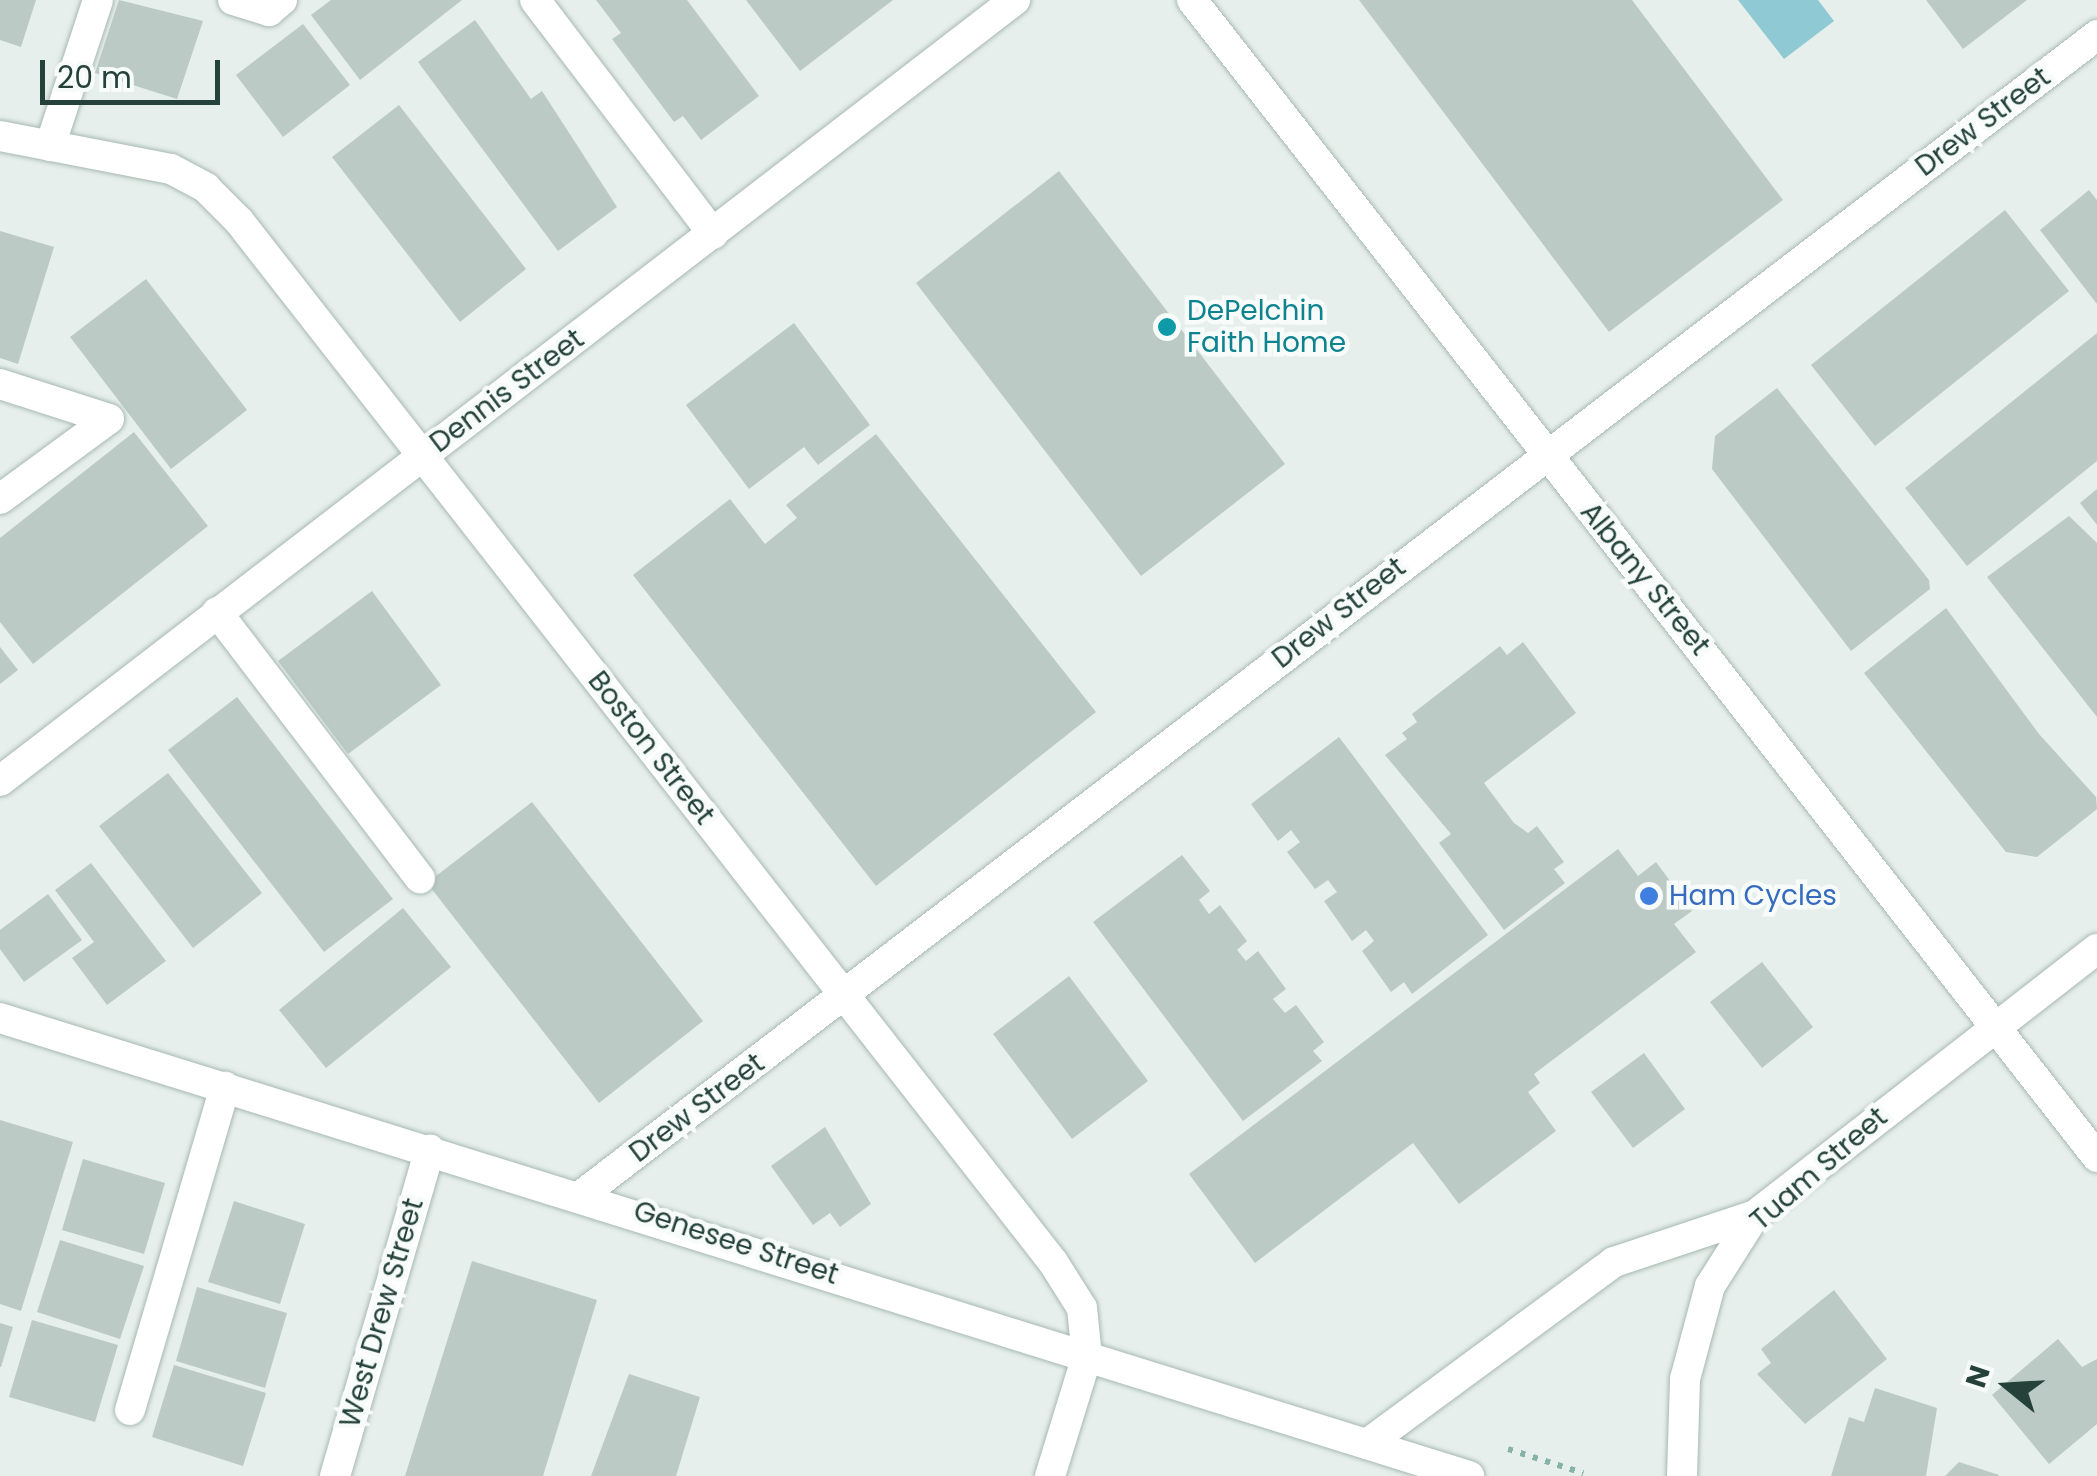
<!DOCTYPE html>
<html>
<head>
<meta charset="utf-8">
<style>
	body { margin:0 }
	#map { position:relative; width:2097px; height:1476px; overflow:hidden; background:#e6efeb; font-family:Poppins,sans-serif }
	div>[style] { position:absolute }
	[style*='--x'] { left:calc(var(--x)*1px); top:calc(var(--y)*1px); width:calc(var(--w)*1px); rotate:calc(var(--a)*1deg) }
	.water>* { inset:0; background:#8ec9d4 }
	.building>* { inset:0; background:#bbcac4 }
	.path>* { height:6px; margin-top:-3px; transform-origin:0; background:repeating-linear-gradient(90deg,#86b3a5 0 5px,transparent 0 13px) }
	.roads { filter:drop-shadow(0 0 2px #a8b8b2) drop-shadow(0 0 2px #a8b8b2) }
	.service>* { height:30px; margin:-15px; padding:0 15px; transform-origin:15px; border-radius:15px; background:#fff }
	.minor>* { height:30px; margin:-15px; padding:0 15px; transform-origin:15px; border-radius:15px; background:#fff }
	.tertiary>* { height:30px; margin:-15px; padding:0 15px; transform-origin:15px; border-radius:15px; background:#fff }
	.dots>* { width:28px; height:28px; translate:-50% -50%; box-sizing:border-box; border:5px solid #f7fbf9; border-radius:50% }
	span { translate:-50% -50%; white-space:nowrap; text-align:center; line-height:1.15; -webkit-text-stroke:9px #f7fbf9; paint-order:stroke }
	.street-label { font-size:28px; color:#24423a }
	.culture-label { font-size:28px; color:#0d838f }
	.left { translate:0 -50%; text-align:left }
	.shop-label { font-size:28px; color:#366cbe }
	.north { position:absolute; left:1957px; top:1336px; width:100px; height:100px; -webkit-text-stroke:8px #f7fbf9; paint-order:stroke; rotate:288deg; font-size:28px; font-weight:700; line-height:40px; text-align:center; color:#24423a }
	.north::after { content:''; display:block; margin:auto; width:35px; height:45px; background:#24423a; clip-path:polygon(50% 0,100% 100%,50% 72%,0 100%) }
	.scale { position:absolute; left:40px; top:60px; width:180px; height:45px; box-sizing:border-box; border:5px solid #24423a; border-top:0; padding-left:12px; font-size:30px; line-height:35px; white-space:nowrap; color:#24423a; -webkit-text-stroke:8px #f7fbf9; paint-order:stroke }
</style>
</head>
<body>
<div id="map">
	<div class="water">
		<div style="clip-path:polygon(1738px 0,1818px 0,1834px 21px,1784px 59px)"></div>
	</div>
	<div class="building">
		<div style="clip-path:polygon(0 0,36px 0,21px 47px,0 40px)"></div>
		<div style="clip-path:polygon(119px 0,203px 21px,177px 99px,95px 73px)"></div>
		<div style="clip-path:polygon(331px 0,462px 0,360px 80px,311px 15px)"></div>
		<div style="clip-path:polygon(596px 0,687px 0,759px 96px,701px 140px,683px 116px,674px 122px,612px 39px,621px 33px)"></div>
		<div style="clip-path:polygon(746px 0,893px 0,800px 71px)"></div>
		<div style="clip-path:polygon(1359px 0,1632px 0,1783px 200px,1609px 332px)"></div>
		<div style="clip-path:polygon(1926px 0,2027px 0,1963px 49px)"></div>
		<div style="clip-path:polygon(475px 20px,531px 99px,542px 91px,617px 207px,558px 251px,418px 62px)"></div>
		<div style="clip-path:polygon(303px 24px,350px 85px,283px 137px,236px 75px)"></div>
		<div style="clip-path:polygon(399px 105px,526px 269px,460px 322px,332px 157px)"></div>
		<div style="clip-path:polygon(1059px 171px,1285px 464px,1141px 576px,916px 283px)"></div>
		<div style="clip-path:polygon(2089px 190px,2097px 200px,2097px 304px,2040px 230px)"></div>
		<div style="clip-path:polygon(2005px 210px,2069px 291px,1875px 446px,1811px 365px)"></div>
		<div style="clip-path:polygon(0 231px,54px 247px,18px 364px,0 358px)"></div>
		<div style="clip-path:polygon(146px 279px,247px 410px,171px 469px,70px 337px)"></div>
		<div style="clip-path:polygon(794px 323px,870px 425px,818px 465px,804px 447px,749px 489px,686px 405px)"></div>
		<div style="clip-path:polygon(2097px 333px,2097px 461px,1967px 566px,1905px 488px)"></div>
		<div style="clip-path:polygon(1777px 388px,1929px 580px,1930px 589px,1851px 651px,1712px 469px,1715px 436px)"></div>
		<div style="clip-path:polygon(134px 432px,208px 526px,33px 664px,0 622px,0 538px)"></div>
		<div style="clip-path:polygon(876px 434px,1096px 712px,876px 886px,633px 575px,730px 499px,765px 544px,797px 518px,786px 505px)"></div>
		<div style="clip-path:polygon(2097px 489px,2097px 525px,2080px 503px)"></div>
		<div style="clip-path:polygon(2069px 516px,2097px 543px,2097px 717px,1987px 577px)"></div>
		<div style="clip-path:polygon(372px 591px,441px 685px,348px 754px,278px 661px)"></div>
		<div style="clip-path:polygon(1946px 608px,2039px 734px,2096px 797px,2097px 809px,2037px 857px,2006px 852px,1864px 673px)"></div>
		<div style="clip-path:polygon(1523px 642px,1576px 713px,1484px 783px,1514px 823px,1528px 833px,1537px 826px,1564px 862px,1554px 869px,1565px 883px,1504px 930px,1439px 843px,1451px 834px,1385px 755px,1407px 739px,1402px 733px,1417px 722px,1412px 714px,1500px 646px,1507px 655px)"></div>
		<div style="clip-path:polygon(0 647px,18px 670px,0 684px)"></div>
		<div style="clip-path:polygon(237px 697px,393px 899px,324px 952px,168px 750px)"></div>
		<div style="clip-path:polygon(1339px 737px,1488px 935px,1412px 994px,1404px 982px,1391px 992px,1362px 951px,1374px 941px,1366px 930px,1352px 941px,1324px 901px,1337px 892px,1328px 880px,1315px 889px,1287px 852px,1300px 842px,1291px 830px,1278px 841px,1251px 804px)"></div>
		<div style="clip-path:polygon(168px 773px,262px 893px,193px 948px,99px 826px)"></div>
		<div style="clip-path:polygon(532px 802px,703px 1021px,599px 1103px,427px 883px)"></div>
		<div style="clip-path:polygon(1618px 849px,1638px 876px,1656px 862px,1692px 911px,1674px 924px,1696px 952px,1534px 1074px,1540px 1083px,1528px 1092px,1556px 1131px,1459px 1204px,1413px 1143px,1255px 1263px,1189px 1174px)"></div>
		<div style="clip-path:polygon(1182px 855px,1210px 891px,1199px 900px,1209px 914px,1220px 905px,1247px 941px,1237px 950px,1246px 961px,1258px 951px,1286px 989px,1273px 999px,1285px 1013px,1296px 1005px,1324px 1042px,1313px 1051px,1322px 1061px,1243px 1121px,1093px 922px)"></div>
		<div style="clip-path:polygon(91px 863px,166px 961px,107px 1005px,72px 958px,94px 942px,55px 890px)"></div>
		<div style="clip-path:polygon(48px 894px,82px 940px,24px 982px,0 949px,0 930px)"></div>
		<div style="clip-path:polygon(403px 908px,451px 967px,326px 1068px,279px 1010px)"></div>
		<div style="clip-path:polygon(1762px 962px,1813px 1027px,1762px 1068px,1710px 1002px)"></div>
		<div style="clip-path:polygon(1069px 976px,1148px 1081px,1072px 1139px,993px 1034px)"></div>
		<div style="clip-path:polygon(1644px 1053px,1685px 1109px,1633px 1148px,1591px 1092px)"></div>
		<div style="clip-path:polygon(0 1120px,73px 1142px,21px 1311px,0 1304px)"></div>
		<div style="clip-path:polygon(825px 1127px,871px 1204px,840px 1227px,830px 1213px,813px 1225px,771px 1166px)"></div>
		<div style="clip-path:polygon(83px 1159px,165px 1183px,144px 1254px,62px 1230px)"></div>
		<div style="clip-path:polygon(234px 1201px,305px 1224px,280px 1304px,208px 1282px)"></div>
		<div style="clip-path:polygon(60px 1240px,144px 1266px,120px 1339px,37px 1312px)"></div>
		<div style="clip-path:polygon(472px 1261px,597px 1300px,543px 1476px,405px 1476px)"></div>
		<div style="clip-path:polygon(197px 1287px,287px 1313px,265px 1388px,176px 1361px)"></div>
		<div style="clip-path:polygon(1834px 1290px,1887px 1359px,1805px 1424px,1757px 1374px,1771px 1363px,1761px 1349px)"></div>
		<div style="clip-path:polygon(32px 1320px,118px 1345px,95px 1422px,9px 1397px)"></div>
		<div style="clip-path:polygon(0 1323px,13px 1327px,1px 1367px,0 1367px)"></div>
		<div style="clip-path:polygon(2058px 1339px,2082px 1367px,2097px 1359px,2097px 1424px,2049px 1464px,1992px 1395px)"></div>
		<div style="clip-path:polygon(174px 1365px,266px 1393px,243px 1466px,152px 1437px)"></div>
		<div style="clip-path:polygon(629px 1374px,700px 1397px,676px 1476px,591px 1476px)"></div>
		<div style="clip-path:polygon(1875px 1388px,1937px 1408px,1926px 1476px,1831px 1476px,1849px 1417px,1864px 1422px)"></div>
		<div style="clip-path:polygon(1959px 1462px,1999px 1475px,1999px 1476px,1945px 1476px)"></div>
	</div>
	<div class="path">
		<div style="--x:1508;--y:1449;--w:79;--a:17.7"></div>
	</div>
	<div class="roads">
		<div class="service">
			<div style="--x:233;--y:0;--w:38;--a:17"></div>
			<div style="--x:269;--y:11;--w:17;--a:-40"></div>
			<div style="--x:535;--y:0;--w:294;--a:52.7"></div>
			<div style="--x:50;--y:146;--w:154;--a:-71.8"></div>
			<div style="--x:0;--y:384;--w:114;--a:17.8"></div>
			<div style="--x:109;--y:419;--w:135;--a:143.7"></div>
			<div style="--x:217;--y:612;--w:335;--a:52.7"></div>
			<div style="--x:130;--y:1410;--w:337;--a:-73.6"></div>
		</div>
		<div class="minor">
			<div style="--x:1192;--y:0;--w:1469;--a:51.97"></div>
			<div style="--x:0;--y:136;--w:174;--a:10.9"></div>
			<div style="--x:171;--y:169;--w:40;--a:28"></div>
			<div style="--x:206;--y:188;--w:47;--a:45"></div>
			<div style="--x:239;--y:221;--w:1321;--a:51.98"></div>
			<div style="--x:1053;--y:1262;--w:54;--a:57.8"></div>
			<div style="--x:1082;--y:1308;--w:48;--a:84.1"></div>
			<div style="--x:1087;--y:1356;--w:126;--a:107.1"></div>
			<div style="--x:0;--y:781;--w:1281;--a:-37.58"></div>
			<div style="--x:0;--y:1018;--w:1539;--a:17.32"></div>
			<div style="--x:583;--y:1194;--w:1907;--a:-37.43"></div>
			<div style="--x:335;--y:1476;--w:340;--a:-73.8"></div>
		</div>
		<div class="tertiary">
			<div style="--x:1367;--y:1444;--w:307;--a:-36.4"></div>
			<div style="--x:1614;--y:1262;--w:149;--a:-18.4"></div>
			<div style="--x:1682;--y:1476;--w:97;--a:-88.2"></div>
			<div style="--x:1685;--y:1379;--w:96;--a:-75"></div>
			<div style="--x:1710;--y:1286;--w:84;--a:-57.6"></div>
			<div style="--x:1755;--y:1215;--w:433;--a:-37.9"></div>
		</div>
	</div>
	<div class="dots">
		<div style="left:1167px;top:327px;background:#0f9aa8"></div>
		<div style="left:1649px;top:896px;background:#3f7fe0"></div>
	</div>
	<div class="street-label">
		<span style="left:1983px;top:122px;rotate:-37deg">Drew Street</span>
		<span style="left:507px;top:391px;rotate:-37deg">Dennis Street</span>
		<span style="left:1645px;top:579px;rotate:51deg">Albany Street</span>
		<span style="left:1339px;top:613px;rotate:-38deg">Drew Street</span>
		<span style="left:651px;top:748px;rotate:52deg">Boston Street</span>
		<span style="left:697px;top:1108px;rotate:-37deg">Drew Street</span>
		<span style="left:1819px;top:1169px;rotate:-41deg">Tuam Street</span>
		<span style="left:736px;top:1243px;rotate:18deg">Genesee Street</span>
		<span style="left:382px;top:1313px;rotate:-74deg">West Drew Street</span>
	</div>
	<div class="culture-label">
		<span class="left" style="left:1187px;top:327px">DePelchin<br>Faith Home</span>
	</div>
	<div class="shop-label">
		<span class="left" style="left:1669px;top:896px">Ham Cycles</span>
	</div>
	<div class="north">N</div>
	<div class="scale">20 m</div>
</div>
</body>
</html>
